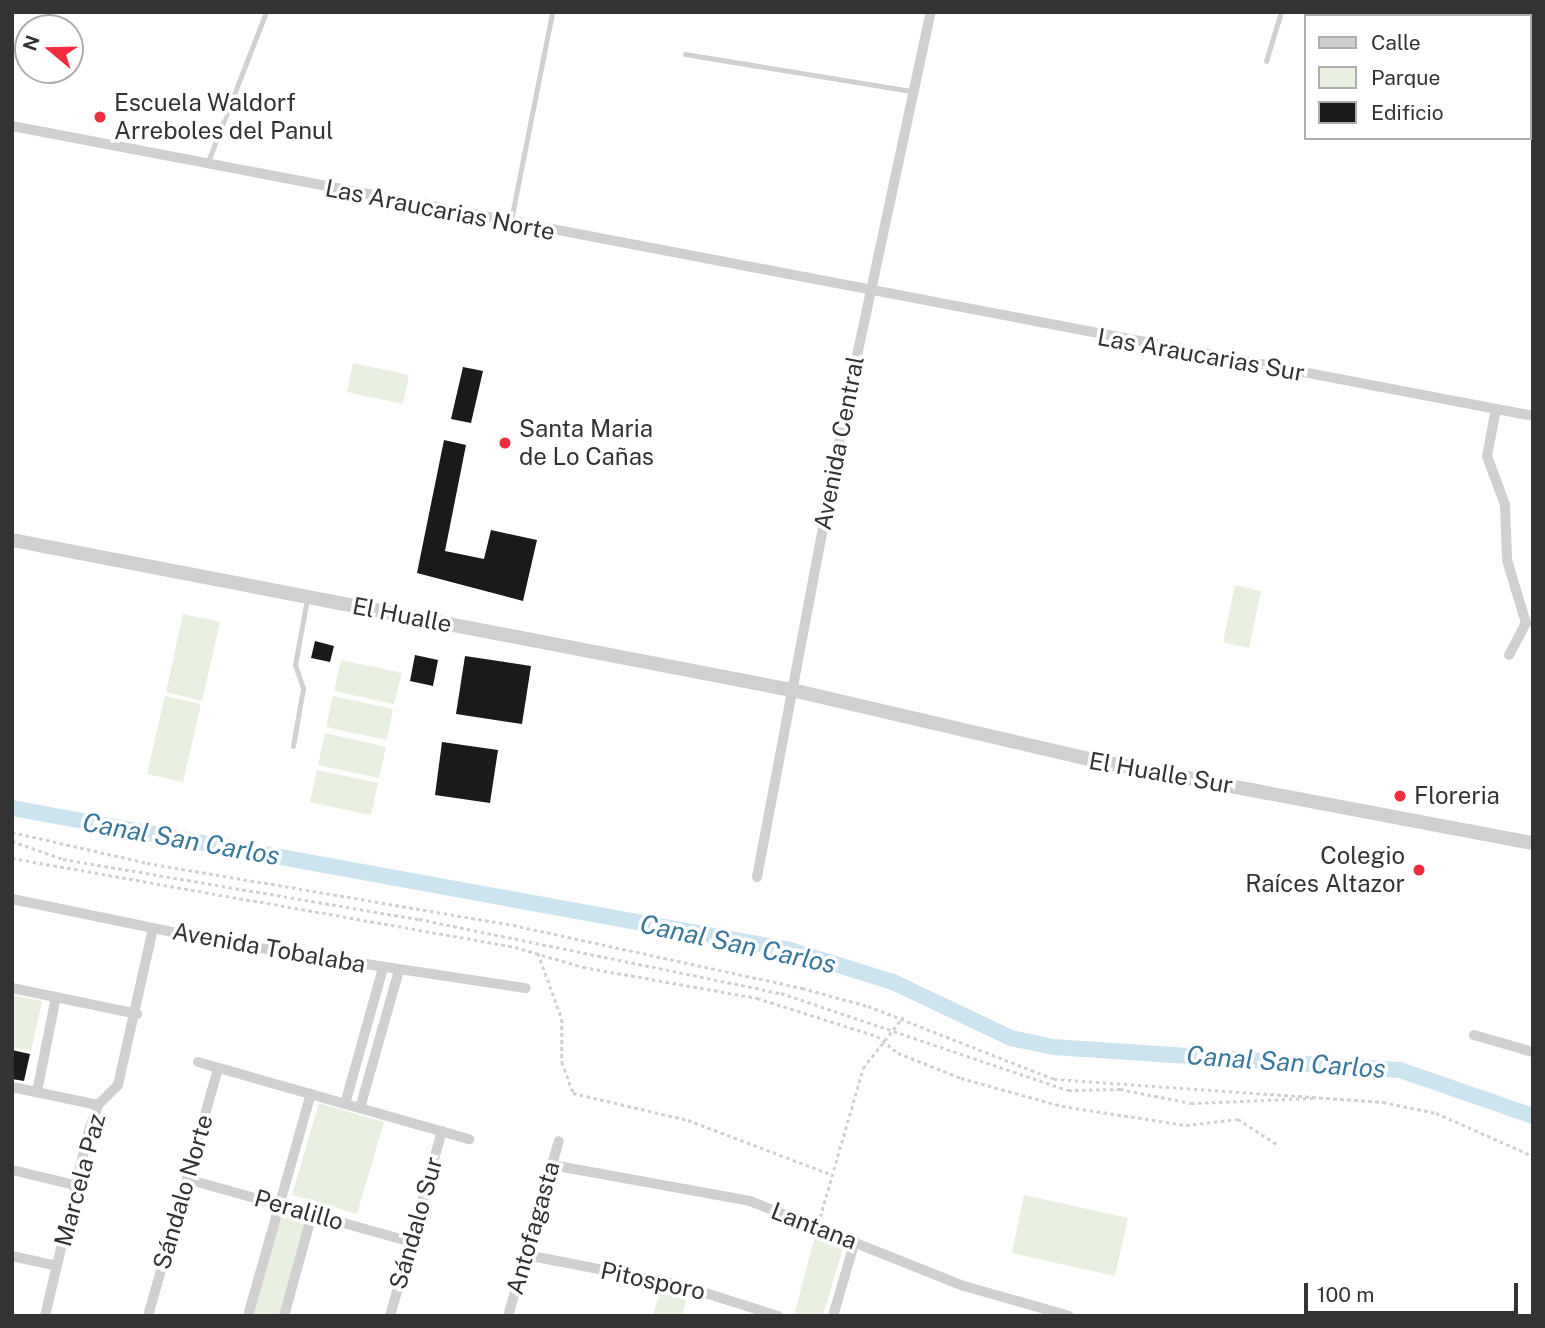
<!DOCTYPE html>
<html>
<head>
<meta charset="utf-8">
<style>
	body { margin:0 }
	#map { position:relative; width:1545px; height:1328px; overflow:hidden; background:#fff; font-family:"Public Sans",sans-serif }
	div>[style] { position:absolute }
	[style*='--x'] { left:calc(var(--x)*1px); top:calc(var(--y)*1px); width:calc(var(--w)*1px); rotate:calc(var(--a)*1deg) }
	.green>* { inset:0; background:#e9f0e1 }
	.canal>* { height:16px; margin:-8px; padding:0 8px; transform-origin:8px; border-radius:8px; background:#cce3f0 }
	.building>* { inset:0; background:#1a1a1a }
	.path>* { height:2.5px; margin-top:-1.25px; transform-origin:0; background:repeating-linear-gradient(90deg,#d0d0d0 0 3.5px,transparent 0 7px) }
	.service>* { height:5px; margin:-2.5px; padding:0 2.5px; transform-origin:2.5px; border-radius:2.5px; background:#d0d0d0 }
	.minor>* { height:10px; margin:-5px; padding:0 5px; transform-origin:5px; border-radius:5px; background:#d0d0d0 }
	.tertiary>* { height:14px; margin:-7px; padding:0 7px; transform-origin:7px; border-radius:7px; background:#d0d0d0 }
	.dots>* { width:19px; height:19px; translate:-50% -50%; box-sizing:border-box; border:4px solid #fff; border-radius:50% }
	span { translate:-50% -50%; white-space:nowrap; text-align:center; line-height:1.15; -webkit-text-stroke:7px #fff; paint-order:stroke }
	.poi-label { font-size:24px; color:#333 }
	.left { translate:0 -50%; text-align:left }
	.right { translate:-100% -50%; text-align:right }
	.street-label { font-size:24px; color:#333 }
	.water-label { font-size:26px; color:#39789c; font-style:italic }
	.frame { position:absolute; inset:0; border:14px solid #333; pointer-events:none }
	.legend { position:absolute; left:1304px; top:14px; width:228px; height:126px; box-sizing:border-box; background:#fff; border:2px solid #adadad; margin:0; padding:9px 12px; list-style:none; font-size:21px; color:#333 }
	.legend li { display:flex; align-items:center; gap:14px; height:35px }
	.legend b { width:35px; border:2px solid #adadad }
	.north { position:absolute; left:14px; top:14px; width:70px; height:70px; box-sizing:border-box; background:#fff; border:2px solid #adadad; border-radius:50%; rotate:289deg; font-size:19px; font-weight:700; line-height:28px; text-align:center; color:#333 }
	.north::after { content:''; display:block; margin:auto; width:24px; height:32px; background:#f12d40; clip-path:polygon(50% 0,100% 100%,50% 72%,0 100%) }
	.scale { position:absolute; left:1304px; top:1283px; width:214px; height:32px; box-sizing:border-box; border:4px solid #333; border-top:0; padding-left:9px; font-size:21px; line-height:24px; white-space:nowrap; color:#333; -webkit-text-stroke:5px #fff; paint-order:stroke }
</style>
</head>
<body>
<div id="map">
	<div class="green">
		<div style="clip-path:polygon(353px 363px,409px 375px,403px 404px,347px 392px)"></div>
		<div style="clip-path:polygon(1235px 585px,1261px 591px,1249px 648px,1223px 642px)"></div>
		<div style="clip-path:polygon(183px 614px,220px 622px,202px 701px,166px 692px)"></div>
		<div style="clip-path:polygon(341px 660px,402px 673px,394px 704px,334px 691px)"></div>
		<div style="clip-path:polygon(165px 696px,201px 704px,183px 782px,147px 774px)"></div>
		<div style="clip-path:polygon(333px 696px,393px 709px,387px 740px,326px 727px)"></div>
		<div style="clip-path:polygon(325px 733px,386px 747px,379px 778px,318px 765px)"></div>
		<div style="clip-path:polygon(317px 770px,378px 783px,371px 815px,310px 802px)"></div>
		<div style="clip-path:polygon(12px 995px,42px 1001px,31px 1051px,12px 1047px)"></div>
		<div style="clip-path:polygon(319px 1103px,384px 1122px,357px 1214px,292px 1195px)"></div>
		<div style="clip-path:polygon(1024px 1195px,1128px 1218px,1115px 1276px,1012px 1253px)"></div>
		<div style="clip-path:polygon(283px 1210px,309px 1217px,280px 1316px,252px 1316px)"></div>
		<div style="clip-path:polygon(816px 1232px,845px 1241px,823px 1316px,794px 1316px)"></div>
		<div style="clip-path:polygon(661px 1287px,688px 1294px,682px 1316px,653px 1316px)"></div>
	</div>
	<div class="canal">
		<div style="--x:12;--y:808;--w:791;--a:10.34"></div>
		<div style="--x:790;--y:950;--w:108;--a:17.3"></div>
		<div style="--x:893;--y:982;--w:131;--a:25.4"></div>
		<div style="--x:1011;--y:1038;--w:43;--a:12.1"></div>
		<div style="--x:1053;--y:1047;--w:348;--a:3.8"></div>
		<div style="--x:1400;--y:1070;--w:141;--a:19.1"></div>
	</div>
	<div class="building">
		<div style="clip-path:polygon(463px 367px,483px 371px,471px 423px,451px 419px)"></div>
		<div style="clip-path:polygon(444px 440px,466px 445px,445px 551px,484px 559px,491px 530px,537px 540px,523px 601px,417px 573px)"></div>
		<div style="clip-path:polygon(315px 641px,334px 646px,330px 662px,311px 658px)"></div>
		<div style="clip-path:polygon(415px 655px,438px 660px,433px 686px,410px 681px)"></div>
		<div style="clip-path:polygon(465px 656px,531px 666px,522px 724px,456px 714px)"></div>
		<div style="clip-path:polygon(442px 742px,498px 750px,490px 803px,435px 795px)"></div>
		<div style="clip-path:polygon(12px 1050px,30px 1054px,24px 1081px,12px 1079px)"></div>
	</div>
	<div class="path">
		<div style="--x:12;--y:832;--w:139;--a:12.9"></div>
		<div style="--x:147;--y:863;--w:371;--a:9.6"></div>
		<div style="--x:513;--y:925;--w:296;--a:12.3"></div>
		<div style="--x:802;--y:988;--w:68;--a:15.3"></div>
		<div style="--x:868;--y:1006;--w:200;--a:21.4"></div>
		<div style="--x:1054;--y:1079;--w:330;--a:4"></div>
		<div style="--x:1383;--y:1102;--w:54;--a:11.7"></div>
		<div style="--x:1436;--y:1113;--w:106;--a:23.9"></div>
		<div style="--x:12;--y:841;--w:54;--a:19.4"></div>
		<div style="--x:63;--y:859;--w:361;--a:9.6"></div>
		<div style="--x:419;--y:919;--w:369;--a:11.6"></div>
		<div style="--x:781;--y:993;--w:303;--a:18.7"></div>
		<div style="--x:1068;--y:1090;--w:52;--a:-1.1"></div>
		<div style="--x:1120;--y:1089;--w:72;--a:11.2"></div>
		<div style="--x:1191;--y:1103;--w:126;--a:-2.3"></div>
		<div style="--x:12;--y:858;--w:511;--a:10.03"></div>
		<div style="--x:515;--y:947;--w:71;--a:16.4"></div>
		<div style="--x:583;--y:967;--w:177;--a:10.1"></div>
		<div style="--x:757;--y:998;--w:126;--a:17.6"></div>
		<div style="--x:877;--y:1036;--w:27;--a:39"></div>
		<div style="--x:898;--y:1053;--w:68;--a:21.6"></div>
		<div style="--x:961;--y:1078;--w:105;--a:15.5"></div>
		<div style="--x:1062;--y:1106;--w:125;--a:8.7"></div>
		<div style="--x:1186;--y:1125;--w:52;--a:-6.6"></div>
		<div style="--x:1238;--y:1119;--w:48;--a:33"></div>
		<div style="--x:538;--y:953;--w:70;--a:70"></div>
		<div style="--x:562;--y:1019;--w:43;--a:90"></div>
		<div style="--x:562;--y:1062;--w:33;--a:70"></div>
		<div style="--x:573;--y:1093;--w:118;--a:13.2"></div>
		<div style="--x:688;--y:1120;--w:152;--a:20.8"></div>
		<div style="--x:820;--y:1217;--w:155;--a:-73.9"></div>
		<div style="--x:863;--y:1068;--w:65;--a:-51.9"></div>
	</div>
	<div class="service">
		<div style="--x:685;--y:54;--w:229;--a:9.3"></div>
		<div style="--x:1266;--y:61;--w:51;--a:-73"></div>
		<div style="--x:207;--y:164;--w:163;--a:-68.8"></div>
		<div style="--x:511;--y:220;--w:212;--a:-78.8"></div>
		<div style="--x:293;--y:746;--w:59;--a:-80.2"></div>
		<div style="--x:303;--y:688;--w:24;--a:-109"></div>
		<div style="--x:295;--y:665;--w:67;--a:-79.7"></div>
	</div>
	<div class="minor">
		<div style="--x:12;--y:126;--w:1548;--a:10.79"></div>
		<div style="--x:1496;--y:409;--w:48;--a:100.8"></div>
		<div style="--x:1487;--y:456;--w:52;--a:69.8"></div>
		<div style="--x:1505;--y:505;--w:55;--a:87.9"></div>
		<div style="--x:1507;--y:560;--w:66;--a:73.2"></div>
		<div style="--x:1526;--y:623;--w:36;--a:118"></div>
		<div style="--x:757;--y:877;--w:478;--a:-79.3"></div>
		<div style="--x:846;--y:407;--w:404;--a:-77.9"></div>
		<div style="--x:12;--y:899;--w:219;--a:11.6"></div>
		<div style="--x:227;--y:943;--w:302;--a:8.6"></div>
		<div style="--x:12;--y:988;--w:128;--a:11.7"></div>
		<div style="--x:1474;--y:1035;--w:61;--a:16.1"></div>
		<div style="--x:198;--y:1062;--w:282;--a:15.9"></div>
		<div style="--x:12;--y:1087;--w:88;--a:11.8"></div>
		<div style="--x:37;--y:1092;--w:97;--a:-78.7"></div>
		<div style="--x:345;--y:1104;--w:141;--a:-74.4"></div>
		<div style="--x:360;--y:1108;--w:143;--a:-74.2"></div>
		<div style="--x:552;--y:1165;--w:201;--a:10.3"></div>
		<div style="--x:750;--y:1201;--w:230;--a:21.7"></div>
		<div style="--x:964;--y:1286;--w:109;--a:15.9"></div>
		<div style="--x:12;--y:1170;--w:65;--a:13.4"></div>
		<div style="--x:187;--y:1179;--w:233;--a:15.7"></div>
		<div style="--x:526;--y:1255;--w:154;--a:10.9"></div>
		<div style="--x:677;--y:1284;--w:106;--a:17.6"></div>
		<div style="--x:12;--y:1256;--w:46;--a:12.5"></div>
		<div style="--x:45;--y:1316;--w:191;--a:-76.7"></div>
		<div style="--x:89;--y:1130;--w:27;--a:-70"></div>
		<div style="--x:98;--y:1105;--w:28;--a:-45"></div>
		<div style="--x:118;--y:1085;--w:160;--a:-77.4"></div>
		<div style="--x:148;--y:1316;--w:258;--a:-74.2"></div>
		<div style="--x:248;--y:1316;--w:231;--a:-74.2"></div>
		<div style="--x:284;--y:1316;--w:106;--a:-74.6"></div>
		<div style="--x:390;--y:1316;--w:192;--a:-74.3"></div>
		<div style="--x:508;--y:1316;--w:182;--a:-73.8"></div>
		<div style="--x:833;--y:1316;--w:78;--a:-73.7"></div>
	</div>
	<div class="tertiary">
		<div style="--x:12;--y:540;--w:794;--a:10.89"></div>
		<div style="--x:792;--y:690;--w:314;--a:13.1"></div>
		<div style="--x:1098;--y:761;--w:443;--a:10.7"></div>
	</div>
	<div class="dots">
		<div style="left:100px;top:117px;background:#f12d40"></div>
		<div style="left:505px;top:443px;background:#f12d40"></div>
		<div style="left:1400px;top:796px;background:#f12d40"></div>
		<div style="left:1419px;top:870px;background:#f12d40"></div>
	</div>
	<div class="poi-label">
		<span class="left" style="left:114px;top:117px">Escuela Waldorf<br>Arreboles del Panul</span>
		<span class="left" style="left:519px;top:443px">Santa Maria<br>de Lo Cañas</span>
		<span class="left" style="left:1414px;top:796px">Floreria</span>
		<span class="right" style="left:1405px;top:870px">Colegio<br>Raíces Altazor</span>
	</div>
	<div class="street-label">
		<span style="left:440px;top:210px;rotate:11deg">Las Araucarias Norte</span>
		<span style="left:1201px;top:355px;rotate:10deg">Las Araucarias Sur</span>
		<span style="left:839px;top:443px;rotate:-79deg">Avenida Central</span>
		<span style="left:402px;top:615px;rotate:11deg">El Hualle</span>
		<span style="left:1161px;top:773px;rotate:10deg">El Hualle Sur</span>
		<span style="left:269px;top:948px;rotate:10deg">Avenida Tobalaba</span>
		<span style="left:80px;top:1180px;rotate:-75deg">Marcela Paz</span>
		<span style="left:183px;top:1192px;rotate:-74deg">Sándalo Norte</span>
		<span style="left:299px;top:1210px;rotate:16deg">Peralillo</span>
		<span style="left:416px;top:1223px;rotate:-74deg">Sándalo Sur</span>
		<span style="left:814px;top:1226px;rotate:21deg">Lantana</span>
		<span style="left:533px;top:1228px;rotate:-74deg">Antofagasta</span>
		<span style="left:653px;top:1281px;rotate:12deg">Pitosporo</span>
	</div>
	<div class="water-label">
		<span style="left:181px;top:839px;rotate:10deg">Canal San Carlos</span>
		<span style="left:738px;top:944px;rotate:12deg">Canal San Carlos</span>
		<span style="left:1286px;top:1062px;rotate:4deg">Canal San Carlos</span>
	</div>
	<div class="frame"></div>
	<ul class="legend">
	<li><b style="height:9px;background:#d0d0d0"></b>Calle</li>
	<li><b style="height:19px;background:#e9f0e1"></b>Parque</li>
	<li><b style="height:19px;background:#1a1a1a"></b>Edificio</li>
	</ul>
	<div class="north">N</div>
	<div class="scale">100 m</div>
</div>
</body>
</html>
